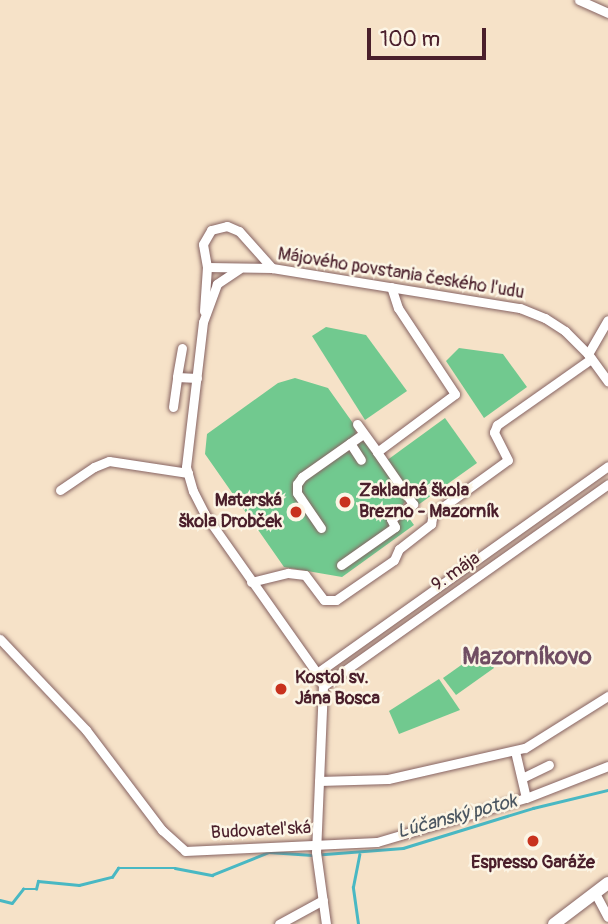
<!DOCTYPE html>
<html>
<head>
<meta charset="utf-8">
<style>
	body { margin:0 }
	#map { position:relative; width:608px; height:924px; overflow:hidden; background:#f6e2c8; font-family:Pangolin,sans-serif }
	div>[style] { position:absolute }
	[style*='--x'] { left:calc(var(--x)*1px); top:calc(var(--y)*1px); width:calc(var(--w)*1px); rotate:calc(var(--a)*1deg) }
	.green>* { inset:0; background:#71c98f }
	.stream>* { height:2.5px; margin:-1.25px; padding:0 1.25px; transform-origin:1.25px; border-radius:1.25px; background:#49b8c3 }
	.roads { filter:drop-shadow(0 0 2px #866362) drop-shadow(0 0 2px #866362) }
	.street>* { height:9px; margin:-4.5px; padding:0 4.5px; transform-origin:4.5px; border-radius:4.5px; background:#fff }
	.secondary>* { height:12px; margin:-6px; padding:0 6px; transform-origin:6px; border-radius:6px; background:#fff }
	.dots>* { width:19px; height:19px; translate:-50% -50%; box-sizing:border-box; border:4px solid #fcf5e5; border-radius:50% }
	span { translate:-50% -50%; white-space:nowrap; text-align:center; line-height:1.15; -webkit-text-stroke:5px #fcf5e5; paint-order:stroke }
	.street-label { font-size:18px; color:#4a1f2b }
	.poi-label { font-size:18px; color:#4a1f2b; font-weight:700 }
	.left { translate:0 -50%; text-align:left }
	.right { translate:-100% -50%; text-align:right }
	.water-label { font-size:19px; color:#4a5560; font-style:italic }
	.district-label { font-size:24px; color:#704d63; font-weight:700 }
	.scale { position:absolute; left:367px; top:28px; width:119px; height:32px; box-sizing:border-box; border:4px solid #4a1f2b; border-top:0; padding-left:9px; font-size:21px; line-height:24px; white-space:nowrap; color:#4a1f2b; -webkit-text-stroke:5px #fcf5e5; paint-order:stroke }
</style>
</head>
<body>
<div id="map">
	<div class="green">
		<div style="clip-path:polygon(326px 327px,366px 335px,407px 391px,365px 420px,312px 336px)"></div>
		<div style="clip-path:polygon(459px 348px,503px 354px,527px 387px,484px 418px,446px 361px)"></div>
		<div style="clip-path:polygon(295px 378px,328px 388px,355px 426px,356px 436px,366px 442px,407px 499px,401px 507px,414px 525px,342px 577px,284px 567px,205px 454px,207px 434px,278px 383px)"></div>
		<div style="clip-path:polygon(445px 418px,477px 463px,418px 505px,386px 461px)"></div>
		<div style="clip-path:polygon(481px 651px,494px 668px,456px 695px,443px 678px)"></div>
		<div style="clip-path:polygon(439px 679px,460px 710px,399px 734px,389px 711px)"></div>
	</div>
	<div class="stream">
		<div style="--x:0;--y:900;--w:12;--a:14"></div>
		<div style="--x:12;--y:903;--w:18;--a:-52"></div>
		<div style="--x:23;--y:889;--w:13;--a:0"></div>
		<div style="--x:36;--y:889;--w:8;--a:-76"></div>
		<div style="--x:38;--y:881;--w:41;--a:5.6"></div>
		<div style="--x:79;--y:885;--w:34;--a:-14"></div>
		<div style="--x:112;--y:877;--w:11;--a:-56"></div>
		<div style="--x:118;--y:868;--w:57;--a:0"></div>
		<div style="--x:175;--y:868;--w:38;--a:11"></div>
		<div style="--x:212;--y:875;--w:61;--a:-22"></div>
		<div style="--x:269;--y:852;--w:43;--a:4"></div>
		<div style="--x:312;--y:855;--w:91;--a:-4.4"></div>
		<div style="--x:403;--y:848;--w:136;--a:-17.1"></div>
		<div style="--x:533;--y:808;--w:77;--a:-13.5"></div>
		<div style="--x:358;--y:924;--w:37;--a:-98"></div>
		<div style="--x:353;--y:887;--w:33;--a:-79"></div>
	</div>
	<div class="roads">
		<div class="street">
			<div style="--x:579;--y:0;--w:32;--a:24"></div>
			<div style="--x:207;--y:267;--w:65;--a:0.9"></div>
			<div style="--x:272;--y:268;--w:251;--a:9.2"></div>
			<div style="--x:520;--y:308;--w:27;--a:22"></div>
			<div style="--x:545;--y:318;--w:24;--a:33"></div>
			<div style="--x:565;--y:331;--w:33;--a:45"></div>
			<div style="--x:588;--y:354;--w:34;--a:54"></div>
			<div style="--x:239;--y:269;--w:27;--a:146"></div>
			<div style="--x:217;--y:284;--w:40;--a:110.2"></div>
			<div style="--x:203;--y:322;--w:146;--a:96.7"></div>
			<div style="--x:186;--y:467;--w:25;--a:74"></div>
			<div style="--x:193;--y:491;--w:25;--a:63"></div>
			<div style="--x:204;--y:513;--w:196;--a:54.8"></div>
			<div style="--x:317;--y:673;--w:14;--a:65"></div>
			<div style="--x:323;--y:686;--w:166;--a:92.4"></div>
			<div style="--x:316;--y:852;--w:73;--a:82.1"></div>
			<div style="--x:204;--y:311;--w:44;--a:-86.1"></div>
			<div style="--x:207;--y:267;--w:23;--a:-100"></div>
			<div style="--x:203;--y:244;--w:16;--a:-60"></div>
			<div style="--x:211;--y:230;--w:16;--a:-14"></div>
			<div style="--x:227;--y:226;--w:13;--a:23"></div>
			<div style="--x:239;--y:231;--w:50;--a:48.3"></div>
			<div style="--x:182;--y:348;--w:29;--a:100"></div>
			<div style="--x:177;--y:377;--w:20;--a:3"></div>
			<div style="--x:588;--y:354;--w:39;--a:-60"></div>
			<div style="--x:173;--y:407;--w:30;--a:-82"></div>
			<div style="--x:357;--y:424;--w:34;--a:54"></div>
			<div style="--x:350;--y:443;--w:20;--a:57"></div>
			<div style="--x:60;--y:490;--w:41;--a:-34.1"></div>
			<div style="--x:94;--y:467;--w:16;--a:-22"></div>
			<div style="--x:109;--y:461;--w:80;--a:8.6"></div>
			<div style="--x:321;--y:528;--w:42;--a:-124.4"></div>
			<div style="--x:297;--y:493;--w:9;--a:-90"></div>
			<div style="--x:297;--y:484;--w:9;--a:-54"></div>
			<div style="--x:302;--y:477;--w:75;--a:-35.2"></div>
			<div style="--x:341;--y:565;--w:66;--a:-35.1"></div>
			<div style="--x:395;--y:527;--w:9;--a:-117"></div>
			<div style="--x:391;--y:519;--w:27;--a:-34"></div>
			<div style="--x:413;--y:504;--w:63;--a:-124.7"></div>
			<div style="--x:377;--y:452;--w:97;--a:-36.6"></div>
			<div style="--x:455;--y:394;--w:103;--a:-123.5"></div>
			<div style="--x:398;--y:308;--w:22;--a:-108"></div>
			<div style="--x:251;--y:582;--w:38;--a:-14"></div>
			<div style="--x:288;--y:573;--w:17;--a:7"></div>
			<div style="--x:305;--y:575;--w:31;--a:53"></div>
			<div style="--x:324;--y:600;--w:12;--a:0"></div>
			<div style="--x:336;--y:600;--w:70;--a:-34.6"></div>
			<div style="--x:394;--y:560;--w:12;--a:-66"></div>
			<div style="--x:399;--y:549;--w:41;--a:-38"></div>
			<div style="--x:431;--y:524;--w:10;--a:-79"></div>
			<div style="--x:433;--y:514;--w:92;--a:-35.8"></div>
			<div style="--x:508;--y:460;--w:31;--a:-117"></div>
			<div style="--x:494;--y:432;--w:8;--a:-67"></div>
			<div style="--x:497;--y:425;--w:115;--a:-35.1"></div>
			<div style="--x:0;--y:639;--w:125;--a:46.6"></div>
			<div style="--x:86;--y:730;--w:126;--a:52.8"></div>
			<div style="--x:162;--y:830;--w:31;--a:42"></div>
			<div style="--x:185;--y:851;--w:192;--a:-2.7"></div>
			<div style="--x:377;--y:842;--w:155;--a:-16.5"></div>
			<div style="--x:526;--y:798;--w:88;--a:-21.3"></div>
			<div style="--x:317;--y:673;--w:357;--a:-35.4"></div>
			<div style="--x:323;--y:686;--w:349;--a:-35.3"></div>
			<div style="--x:515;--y:751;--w:48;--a:76.8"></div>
			<div style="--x:522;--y:778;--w:30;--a:-26"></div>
			<div style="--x:319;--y:781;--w:69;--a:-1.7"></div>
			<div style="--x:388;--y:779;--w:140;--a:-12.8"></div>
			<div style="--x:525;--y:748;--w:98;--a:-32.1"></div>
			<div style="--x:595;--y:893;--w:27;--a:62"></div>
			<div style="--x:279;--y:924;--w:50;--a:-28.6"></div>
		</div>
		<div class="secondary">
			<div style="--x:554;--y:924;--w:68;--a:-37.2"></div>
		</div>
	</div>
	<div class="dots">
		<div style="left:345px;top:502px;background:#c8321e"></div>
		<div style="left:296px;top:512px;background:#c8321e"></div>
		<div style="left:281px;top:689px;background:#c8321e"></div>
		<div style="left:533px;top:841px;background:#c8321e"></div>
	</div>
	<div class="street-label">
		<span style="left:401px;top:274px;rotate:9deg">Májového povstania českého ľudu</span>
		<span style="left:456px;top:572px;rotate:-35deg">9. mája</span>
		<span style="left:261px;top:831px;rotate:-3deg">Budovateľská</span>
	</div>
	<div class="poi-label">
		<span class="left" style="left:359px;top:502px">Zakladná škola<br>Brezno - Mazorník</span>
		<span class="right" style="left:282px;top:512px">Materská<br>škola Drobček</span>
		<span class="left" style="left:295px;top:689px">Kostol sv.<br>Jána Bosca</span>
		<span style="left:533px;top:863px">Espresso Garáže</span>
	</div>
	<div class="water-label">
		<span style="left:457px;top:817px;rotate:-15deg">Lúčanský potok</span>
	</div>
	<div class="district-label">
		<span style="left:527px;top:657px">Mazorníkovo</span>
	</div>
	<div class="scale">100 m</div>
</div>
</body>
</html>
